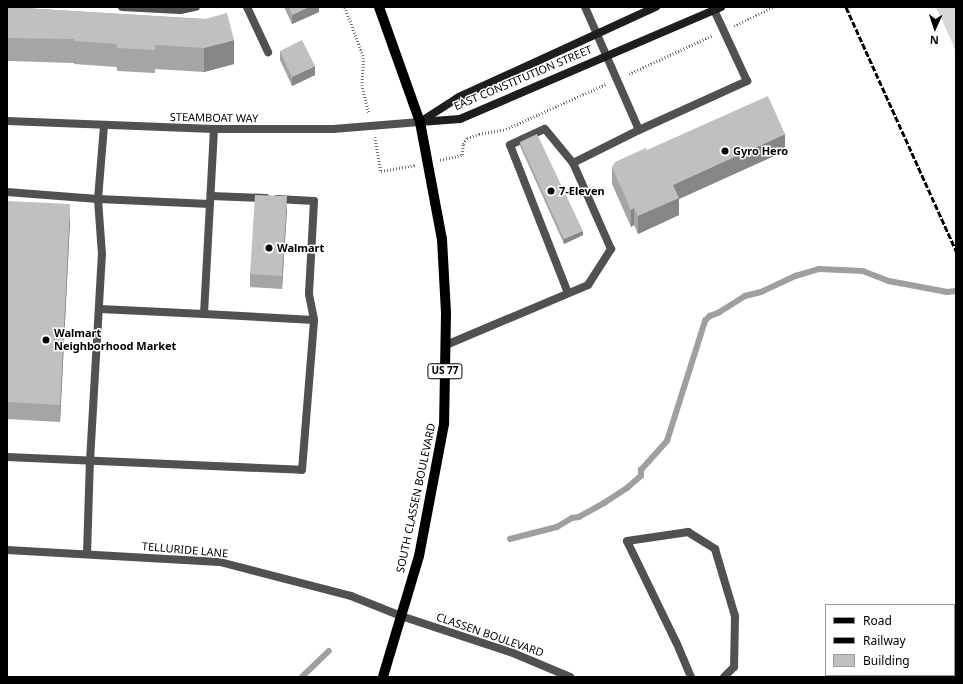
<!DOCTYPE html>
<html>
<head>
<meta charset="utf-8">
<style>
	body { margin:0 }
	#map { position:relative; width:963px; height:684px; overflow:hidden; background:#fff; font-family:"Noto Sans",sans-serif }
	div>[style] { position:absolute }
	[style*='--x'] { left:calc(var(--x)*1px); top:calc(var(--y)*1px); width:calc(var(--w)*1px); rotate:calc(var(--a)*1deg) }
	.green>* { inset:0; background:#d8d8d8 }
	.stream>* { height:5.5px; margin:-2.75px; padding:0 2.75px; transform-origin:2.75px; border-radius:2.75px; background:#9f9f9f }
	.path>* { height:2.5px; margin-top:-1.25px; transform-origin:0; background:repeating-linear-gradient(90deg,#737373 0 1px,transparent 0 3px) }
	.service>* { height:8px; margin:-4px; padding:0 4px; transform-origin:4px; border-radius:4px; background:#515151 }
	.minor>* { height:8px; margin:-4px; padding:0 4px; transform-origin:4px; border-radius:4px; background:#515151 }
	.tertiary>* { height:8px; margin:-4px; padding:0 4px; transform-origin:4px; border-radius:4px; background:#515151 }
	.secondary>* { height:8px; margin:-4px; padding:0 4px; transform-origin:4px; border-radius:4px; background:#1e1e1e }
	.primary>* { height:10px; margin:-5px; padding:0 5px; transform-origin:5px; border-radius:5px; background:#000 }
	.rail>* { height:3px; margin-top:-1.5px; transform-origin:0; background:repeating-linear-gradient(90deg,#000 0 6px,transparent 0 8px) }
	.wall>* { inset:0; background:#a5a5a5 }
	.shaded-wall>* { inset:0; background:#868686 }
	.building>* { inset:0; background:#c0c0c0 }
	.dots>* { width:11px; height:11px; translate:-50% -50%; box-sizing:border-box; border:2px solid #fff; border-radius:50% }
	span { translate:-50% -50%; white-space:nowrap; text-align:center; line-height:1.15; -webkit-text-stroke:3px #fff; paint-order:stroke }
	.shield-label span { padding:1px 3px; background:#fff; border:1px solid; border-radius:3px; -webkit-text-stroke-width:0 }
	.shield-label { font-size:10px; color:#000; font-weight:700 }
	.street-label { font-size:11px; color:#000 }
	.poi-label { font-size:11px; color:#000; font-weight:700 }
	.left { translate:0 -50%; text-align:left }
	.frame { position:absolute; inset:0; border:8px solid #000; pointer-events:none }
	.legend { position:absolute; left:825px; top:604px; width:130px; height:72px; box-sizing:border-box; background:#fff; border:1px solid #999; margin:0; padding:5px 7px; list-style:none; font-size:12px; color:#000 }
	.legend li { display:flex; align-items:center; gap:8px; height:20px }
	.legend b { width:20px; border:1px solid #999 }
	.north { position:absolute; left:915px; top:8px; width:40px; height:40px; -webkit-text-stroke:3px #fff; paint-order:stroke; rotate:183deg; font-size:11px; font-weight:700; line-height:16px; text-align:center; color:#000 }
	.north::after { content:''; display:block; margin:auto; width:14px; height:18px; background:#000; clip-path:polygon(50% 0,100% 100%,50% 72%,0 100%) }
</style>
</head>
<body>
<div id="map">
	<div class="green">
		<div style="clip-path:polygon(936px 7px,956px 7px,956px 51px)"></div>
	</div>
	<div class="stream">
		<div style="--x:510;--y:539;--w:49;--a:-14.3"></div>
		<div style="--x:557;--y:527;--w:17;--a:-31"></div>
		<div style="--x:572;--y:518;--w:7;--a:-8"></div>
		<div style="--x:579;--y:517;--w:29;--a:-29"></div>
		<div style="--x:604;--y:503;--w:27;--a:-33"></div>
		<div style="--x:627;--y:488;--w:18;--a:-41"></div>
		<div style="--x:641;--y:476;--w:6;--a:-90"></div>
		<div style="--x:641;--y:470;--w:39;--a:-48"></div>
		<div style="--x:667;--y:441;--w:126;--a:-72.4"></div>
		<div style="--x:705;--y:321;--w:7;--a:-45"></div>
		<div style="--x:710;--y:316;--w:9;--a:-21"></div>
		<div style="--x:718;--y:313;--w:32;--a:-32"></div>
		<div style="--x:745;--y:296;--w:16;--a:-14"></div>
		<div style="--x:761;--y:292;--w:38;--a:-25"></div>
		<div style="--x:796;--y:276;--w:24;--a:-17"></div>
		<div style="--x:819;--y:269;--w:44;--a:2.6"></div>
		<div style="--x:863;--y:271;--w:28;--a:21"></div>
		<div style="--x:889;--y:281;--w:59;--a:10.7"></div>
		<div style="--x:947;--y:292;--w:9;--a:-6"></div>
		<div style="--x:302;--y:677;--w:37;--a:-44"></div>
	</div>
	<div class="path">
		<div style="--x:345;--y:7;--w:54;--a:69.6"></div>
		<div style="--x:364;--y:58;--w:27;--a:94"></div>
		<div style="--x:362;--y:85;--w:29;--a:76"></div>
		<div style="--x:734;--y:26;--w:43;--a:-26"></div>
		<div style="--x:629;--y:74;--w:93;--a:-24.9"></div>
		<div style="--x:375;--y:137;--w:35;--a:80"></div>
		<div style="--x:381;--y:171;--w:35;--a:-10"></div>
		<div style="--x:440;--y:160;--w:23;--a:-13"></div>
		<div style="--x:462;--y:155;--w:11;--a:-85"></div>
		<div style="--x:463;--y:144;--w:7;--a:-56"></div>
		<div style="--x:467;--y:138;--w:13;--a:-18"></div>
		<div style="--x:479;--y:134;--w:27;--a:-10"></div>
		<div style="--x:506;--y:129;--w:110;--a:-24.2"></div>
	</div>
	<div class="service">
		<div style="--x:585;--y:7;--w:134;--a:66.3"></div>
		<div style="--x:7;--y:192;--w:91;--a:4.4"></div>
		<div style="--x:98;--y:199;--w:112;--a:2.6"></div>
		<div style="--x:211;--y:196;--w:55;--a:2.1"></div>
		<div style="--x:277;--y:199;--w:37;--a:3"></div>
		<div style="--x:314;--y:201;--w:93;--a:93.1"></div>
		<div style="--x:309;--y:294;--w:26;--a:79"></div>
		<div style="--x:568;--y:293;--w:159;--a:-111.4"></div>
		<div style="--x:510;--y:145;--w:38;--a:-25"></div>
		<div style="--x:545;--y:129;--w:44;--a:50.5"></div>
		<div style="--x:100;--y:309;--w:104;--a:2.8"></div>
		<div style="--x:446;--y:345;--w:154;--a:-22.9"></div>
		<div style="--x:588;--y:285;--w:43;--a:-57.4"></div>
		<div style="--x:611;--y:249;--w:94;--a:-113.8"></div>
		<div style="--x:573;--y:163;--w:74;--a:-26.6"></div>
		<div style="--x:639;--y:130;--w:119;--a:-24.4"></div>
		<div style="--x:747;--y:81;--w:78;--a:-114.9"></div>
		<div style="--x:7;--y:457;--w:295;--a:2.5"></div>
		<div style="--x:302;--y:470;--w:150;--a:-85.4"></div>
		<div style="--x:314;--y:320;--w:110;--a:-176.9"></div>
		<div style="--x:204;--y:314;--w:185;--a:-86.9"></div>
		<div style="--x:87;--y:554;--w:93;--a:-88.2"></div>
		<div style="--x:90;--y:461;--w:207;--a:-86.7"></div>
		<div style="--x:102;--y:254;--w:55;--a:-94.2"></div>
		<div style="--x:98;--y:199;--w:73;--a:-85.3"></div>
		<div style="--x:691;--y:677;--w:38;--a:-113"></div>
		<div style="--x:676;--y:642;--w:112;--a:-115.9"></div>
		<div style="--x:627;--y:541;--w:62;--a:-8.4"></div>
		<div style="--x:688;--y:532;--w:32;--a:32"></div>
		<div style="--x:715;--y:549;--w:70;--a:73.4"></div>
		<div style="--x:735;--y:616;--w:51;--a:91.1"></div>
		<div style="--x:734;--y:667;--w:14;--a:135"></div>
	</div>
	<div class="minor">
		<div style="--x:122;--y:7;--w:58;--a:3"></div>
		<div style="--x:180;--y:10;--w:16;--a:-11"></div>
		<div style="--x:247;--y:7;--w:50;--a:65"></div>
	</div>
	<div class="tertiary">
		<div style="--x:7;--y:121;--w:207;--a:2.2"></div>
		<div style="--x:214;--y:129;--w:119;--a:0"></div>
		<div style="--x:333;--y:129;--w:87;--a:-4.6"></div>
		<div style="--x:7;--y:550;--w:213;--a:3.2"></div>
		<div style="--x:220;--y:562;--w:135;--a:14.5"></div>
		<div style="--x:351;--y:596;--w:54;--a:21.8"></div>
		<div style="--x:401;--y:616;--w:118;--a:18.3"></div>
		<div style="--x:513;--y:653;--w:62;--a:22.8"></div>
	</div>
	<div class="secondary">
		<div style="--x:420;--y:122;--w:40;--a:-4.3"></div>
		<div style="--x:460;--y:119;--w:284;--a:-23.2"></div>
		<div style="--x:420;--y:122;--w:46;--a:-32.7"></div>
		<div style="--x:459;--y:97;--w:217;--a:-24.6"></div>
	</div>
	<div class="primary">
		<div style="--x:379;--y:7;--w:122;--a:70.4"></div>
		<div style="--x:420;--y:122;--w:119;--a:79.4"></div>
		<div style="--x:442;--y:239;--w:74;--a:86.9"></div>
		<div style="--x:446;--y:313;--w:111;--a:91"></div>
		<div style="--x:444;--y:424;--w:134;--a:100.7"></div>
		<div style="--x:419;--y:556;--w:126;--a:106.6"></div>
	</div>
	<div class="rail">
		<div style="--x:846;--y:7;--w:268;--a:65.7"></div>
	</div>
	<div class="wall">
		<div style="clip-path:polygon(7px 7px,205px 19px,234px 64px,204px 72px,155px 69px,155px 73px,117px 71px,117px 67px,74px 64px,74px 63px,7px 61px)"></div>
		<div style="clip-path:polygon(284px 7px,319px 7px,319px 12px,292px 24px)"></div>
		<div style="clip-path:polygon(280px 51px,315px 75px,292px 86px,280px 60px)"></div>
		<div style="clip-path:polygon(520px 142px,583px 235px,564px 244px,520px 146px)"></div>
		<div style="clip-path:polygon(647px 150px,785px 151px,679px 199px,679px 215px,638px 234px,634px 225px,631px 227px,612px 184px,612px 167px)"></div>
		<div style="clip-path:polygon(7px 201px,70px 221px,60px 422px,7px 419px)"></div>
		<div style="clip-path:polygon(287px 209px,282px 289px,250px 287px,250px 274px)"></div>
	</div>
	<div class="shaded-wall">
		<div style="clip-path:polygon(309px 7px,319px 7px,319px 12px,292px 24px,292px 15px)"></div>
		<div style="clip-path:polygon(234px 40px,234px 64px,204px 72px,204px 48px)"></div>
		<div style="clip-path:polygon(315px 66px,315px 75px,292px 86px,292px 77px)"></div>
		<div style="clip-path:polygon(785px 134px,785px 151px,679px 199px,679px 215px,638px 234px,638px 216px,673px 185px)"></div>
		<div style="clip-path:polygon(287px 196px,287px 209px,282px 289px,282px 276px)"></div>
		<div style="clip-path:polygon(70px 204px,70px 221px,60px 422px,60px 405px)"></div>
		<div style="clip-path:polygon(634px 208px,634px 225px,631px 227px,631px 210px)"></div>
		<div style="clip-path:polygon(583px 231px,583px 235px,564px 244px,564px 239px)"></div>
	</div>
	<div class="building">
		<div style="clip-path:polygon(7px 7px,205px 19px,227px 13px,234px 40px,204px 48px,155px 45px,155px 50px,117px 48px,117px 44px,74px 41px,74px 39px,7px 38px)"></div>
		<div style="clip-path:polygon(289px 7px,309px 7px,292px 15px)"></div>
		<div style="clip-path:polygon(302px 40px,315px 66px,292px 77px,280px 51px)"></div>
		<div style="clip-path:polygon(768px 96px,785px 134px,673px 185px,679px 198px,638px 216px,634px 208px,631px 210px,612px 167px,615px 162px,646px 148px,647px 150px)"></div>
		<div style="clip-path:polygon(537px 134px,583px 231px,564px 239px,520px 142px)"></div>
		<div style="clip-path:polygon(255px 195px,287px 196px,282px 276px,250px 274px)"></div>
		<div style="clip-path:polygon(7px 201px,70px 204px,60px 405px,7px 402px)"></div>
	</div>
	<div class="dots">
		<div style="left:725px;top:151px;background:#000"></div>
		<div style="left:551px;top:191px;background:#000"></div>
		<div style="left:269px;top:248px;background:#000"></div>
		<div style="left:46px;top:340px;background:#000"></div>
	</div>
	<div class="shield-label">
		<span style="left:445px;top:371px">US 77</span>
	</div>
	<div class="street-label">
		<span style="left:523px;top:78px;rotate:-23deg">EAST CONSTITUTION STREET</span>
		<span style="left:214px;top:118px;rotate:1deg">STEAMBOAT WAY</span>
		<span style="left:416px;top:498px;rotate:-78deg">SOUTH CLASSEN BOULEVARD</span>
		<span style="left:185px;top:550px;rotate:5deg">TELLURIDE LANE</span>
		<span style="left:490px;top:635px;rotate:19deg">CLASSEN BOULEVARD</span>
	</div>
	<div class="poi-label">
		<span class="left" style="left:733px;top:151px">Gyro Hero</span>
		<span class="left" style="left:559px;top:191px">7-Eleven</span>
		<span class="left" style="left:277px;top:248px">Walmart</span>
		<span class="left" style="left:54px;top:340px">Walmart<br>Neighborhood Market</span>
	</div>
	<div class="frame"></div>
	<ul class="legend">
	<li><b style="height:5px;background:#000"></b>Road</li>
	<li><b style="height:5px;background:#000"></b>Railway</li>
	<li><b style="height:11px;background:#c0c0c0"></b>Building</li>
	</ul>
	<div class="north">N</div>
</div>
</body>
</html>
